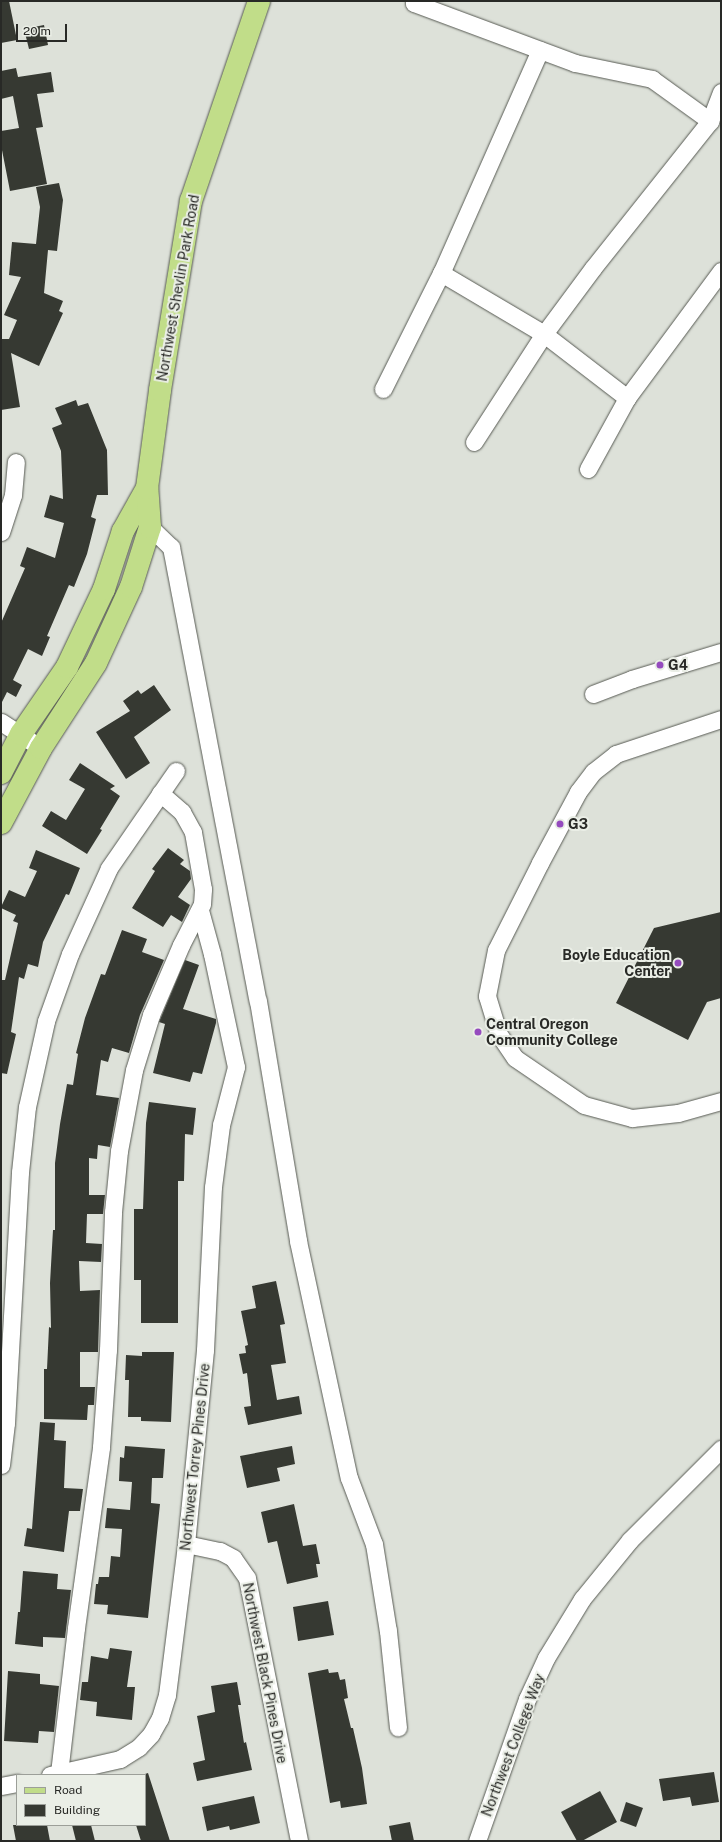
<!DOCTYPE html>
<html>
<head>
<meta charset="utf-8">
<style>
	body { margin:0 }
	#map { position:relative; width:722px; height:1842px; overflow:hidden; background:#dde1d9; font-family:"Public Sans",sans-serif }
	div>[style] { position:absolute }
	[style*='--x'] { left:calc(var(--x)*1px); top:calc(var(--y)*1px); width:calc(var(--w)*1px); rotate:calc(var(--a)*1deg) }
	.building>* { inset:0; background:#363932 }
	.roads { filter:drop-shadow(0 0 1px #575a53) drop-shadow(0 0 1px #575a53) }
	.minor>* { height:17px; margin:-8.5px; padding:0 8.5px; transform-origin:8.5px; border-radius:8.5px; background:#fff }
	.major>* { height:22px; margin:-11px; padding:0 11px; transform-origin:11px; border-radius:11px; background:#c1dd89 }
	.dots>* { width:11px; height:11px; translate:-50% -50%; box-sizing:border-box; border:2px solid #eaeee6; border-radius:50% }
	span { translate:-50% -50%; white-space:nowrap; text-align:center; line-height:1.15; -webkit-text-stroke:4px #eaeee6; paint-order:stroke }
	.street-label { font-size:14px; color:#282926 }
	.poi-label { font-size:14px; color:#282926; font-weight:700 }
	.left { translate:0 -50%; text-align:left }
	.right { translate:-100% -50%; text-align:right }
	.frame { position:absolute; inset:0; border:2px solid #282926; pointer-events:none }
	.legend { position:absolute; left:16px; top:1774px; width:130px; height:52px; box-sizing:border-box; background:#eaeee6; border:1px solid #9c9f99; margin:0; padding:5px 7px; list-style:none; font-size:12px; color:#282926 }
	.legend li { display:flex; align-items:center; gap:8px; height:20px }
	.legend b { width:20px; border:1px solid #9c9f99 }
	.scale { position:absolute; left:16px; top:24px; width:51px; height:18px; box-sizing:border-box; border:2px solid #282926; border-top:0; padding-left:5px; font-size:12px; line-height:14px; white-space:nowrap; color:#282926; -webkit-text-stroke:3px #eaeee6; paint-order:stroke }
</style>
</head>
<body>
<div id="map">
	<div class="building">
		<div style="clip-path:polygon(1px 1px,9px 1px,17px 40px,1px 43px)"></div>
		<div style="clip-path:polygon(44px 25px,48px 45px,29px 49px,24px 29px)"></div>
		<div style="clip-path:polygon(16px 68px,18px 77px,51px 72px,54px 92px,37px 94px,43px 127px,36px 128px,47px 184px,10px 191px,1px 145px,1px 131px,19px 128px,13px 96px,1px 99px,1px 71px)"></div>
		<div style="clip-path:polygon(59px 183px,63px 200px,57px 251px,48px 250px,44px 293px,63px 301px,59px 311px,63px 313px,39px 366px,11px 353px,20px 407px,1px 410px,1px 339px,9px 339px,17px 320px,4px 315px,21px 277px,9px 275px,12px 242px,36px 244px,40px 207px,36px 187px)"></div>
		<div style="clip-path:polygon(76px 400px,78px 406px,88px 403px,107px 450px,108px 495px,97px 495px,91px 517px,96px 519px,87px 554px,74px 587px,69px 585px,47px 636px,50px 637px,42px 656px,28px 649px,13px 680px,22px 685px,16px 697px,7px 692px,1px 704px,1px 623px,25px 568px,20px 566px,27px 547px,55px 558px,64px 523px,44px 517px,50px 495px,63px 499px,61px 451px,52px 428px,62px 424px,55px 408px)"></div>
		<div style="clip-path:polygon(154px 685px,171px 710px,134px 737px,150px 763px,126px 779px,96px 732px,130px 711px,123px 701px,138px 690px,141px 694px)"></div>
		<div style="clip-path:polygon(80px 763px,115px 786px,110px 789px,120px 796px,100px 829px,102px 830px,87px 854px,42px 826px,51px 811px,66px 820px,85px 789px,69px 780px)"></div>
		<div style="clip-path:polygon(168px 848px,184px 860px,180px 864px,190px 871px,191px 879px,178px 897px,190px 905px,182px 922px,171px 915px,163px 927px,132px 908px,155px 871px,152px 869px)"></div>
		<div style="clip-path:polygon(36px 850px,80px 868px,69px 895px,66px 894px,43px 942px,38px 967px,28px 964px,24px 979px,19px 977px,11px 1032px,16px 1034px,7px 1074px,1px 1073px,1px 980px,5px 980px,18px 923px,13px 921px,16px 915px,1px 908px,1px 907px,9px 890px,25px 897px,37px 871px,29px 868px)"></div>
		<div style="clip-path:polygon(721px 912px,721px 998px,707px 1002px,688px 1040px,616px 1003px,654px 928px)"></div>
		<div style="clip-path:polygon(122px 930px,147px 939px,142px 952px,164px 960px,140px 1015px,129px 1053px,112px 1048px,108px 1062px,101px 1060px,96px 1095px,119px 1098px,110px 1147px,98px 1145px,97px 1159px,89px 1158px,89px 1195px,105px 1195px,103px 1214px,87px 1214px,86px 1243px,102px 1244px,101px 1262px,79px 1261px,80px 1291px,100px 1290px,98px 1352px,80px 1352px,80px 1387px,95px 1387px,94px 1405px,88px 1405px,87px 1420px,44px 1419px,44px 1369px,47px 1369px,49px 1327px,51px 1328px,50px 1283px,53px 1230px,55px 1230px,55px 1163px,60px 1124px,67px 1084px,73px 1085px,78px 1054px,76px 1053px,85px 1018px,101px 974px,105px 975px)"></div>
		<div style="clip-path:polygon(185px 960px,199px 965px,183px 1009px,216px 1019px,216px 1023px,202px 1074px,193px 1072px,190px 1082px,153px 1073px,165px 1024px,159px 1022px)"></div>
		<div style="clip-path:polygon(149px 1102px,196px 1108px,193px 1135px,185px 1134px,184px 1181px,178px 1181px,178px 1323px,141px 1323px,141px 1280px,134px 1280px,134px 1209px,143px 1209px,146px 1123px)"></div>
		<div style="clip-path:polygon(276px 1281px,285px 1324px,280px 1325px,286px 1363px,271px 1365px,277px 1400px,299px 1396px,302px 1414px,248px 1425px,244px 1407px,251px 1406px,247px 1373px,243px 1374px,239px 1354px,246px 1353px,245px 1346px,248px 1345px,241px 1311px,256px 1308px,252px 1286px)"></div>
		<div style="clip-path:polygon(142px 1352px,174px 1352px,171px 1422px,141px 1421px,141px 1417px,128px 1417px,129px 1380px,125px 1380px,126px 1355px,142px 1356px)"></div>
		<div style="clip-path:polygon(40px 1422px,55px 1423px,54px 1440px,66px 1441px,64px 1488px,83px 1489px,80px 1511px,69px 1511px,64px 1552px,24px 1546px,27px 1528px,32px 1529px)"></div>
		<div style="clip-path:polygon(125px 1446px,165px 1449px,163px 1478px,152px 1478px,151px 1503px,160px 1504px,148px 1618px,107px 1614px,108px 1605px,94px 1604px,96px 1584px,98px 1584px,99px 1577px,109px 1577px,111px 1556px,120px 1557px,122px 1529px,105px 1528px,107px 1508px,130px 1510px,132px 1482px,119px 1481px,120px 1457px,124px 1458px)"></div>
		<div style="clip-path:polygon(292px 1446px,295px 1464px,277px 1468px,280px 1481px,247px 1488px,240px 1456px)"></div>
		<div style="clip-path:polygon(294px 1504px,303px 1546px,316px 1544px,320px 1564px,316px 1564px,318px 1577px,287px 1584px,277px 1541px,268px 1543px,261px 1512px)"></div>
		<div style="clip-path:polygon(23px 1571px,58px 1574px,57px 1589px,71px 1590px,65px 1638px,43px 1637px,43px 1647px,15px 1644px,18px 1612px,20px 1612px)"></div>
		<div style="clip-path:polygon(328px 1601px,334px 1635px,298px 1641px,293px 1607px)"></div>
		<div style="clip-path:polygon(110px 1648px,132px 1651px,127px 1687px,135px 1687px,132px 1720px,96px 1716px,97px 1702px,80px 1700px,82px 1682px,88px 1682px,91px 1656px,108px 1659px)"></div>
		<div style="clip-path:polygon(328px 1669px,329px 1673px,338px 1672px,340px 1680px,345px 1679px,348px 1698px,344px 1699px,351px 1728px,353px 1728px,362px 1768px,367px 1804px,341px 1808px,340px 1801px,330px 1803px,308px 1673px)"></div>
		<div style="clip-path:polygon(8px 1671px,40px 1674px,40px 1684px,59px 1686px,54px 1732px,39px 1731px,38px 1743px,4px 1741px)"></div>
		<div style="clip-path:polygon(237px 1682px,241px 1705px,238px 1705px,244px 1743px,246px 1742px,252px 1770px,197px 1781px,193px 1763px,205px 1760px,197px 1716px,215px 1712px,211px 1686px)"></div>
		<div style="clip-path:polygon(714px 1772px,719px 1802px,692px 1806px,690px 1797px,663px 1801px,659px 1779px)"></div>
		<div style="clip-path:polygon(148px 1773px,170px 1841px,141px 1841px,136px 1825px,145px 1825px,145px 1774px)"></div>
		<div style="clip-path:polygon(600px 1791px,617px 1822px,582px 1841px,577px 1841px,561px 1812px)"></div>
		<div style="clip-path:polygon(254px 1796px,260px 1823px,230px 1830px,229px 1826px,207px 1831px,202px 1807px)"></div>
		<div style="clip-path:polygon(626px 1802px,643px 1808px,636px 1827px,620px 1821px)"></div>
		<div style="clip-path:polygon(410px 1822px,414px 1841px,392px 1841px,389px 1826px)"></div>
		<div style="clip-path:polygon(13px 1825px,47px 1825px,50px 1841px,16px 1841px)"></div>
		<div style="clip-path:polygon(72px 1825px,91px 1825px,95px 1841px,76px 1841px)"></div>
	</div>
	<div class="roads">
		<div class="minor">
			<div style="--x:414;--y:1;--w:2;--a:90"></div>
			<div style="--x:414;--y:3;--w:172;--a:20.4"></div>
			<div style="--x:575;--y:63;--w:79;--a:11.7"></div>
			<div style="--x:652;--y:79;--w:72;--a:35.9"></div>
			<div style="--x:540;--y:50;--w:244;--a:113.9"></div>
			<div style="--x:441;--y:273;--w:120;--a:30.6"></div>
			<div style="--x:544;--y:334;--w:105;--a:37.6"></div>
			<div style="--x:627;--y:398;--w:81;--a:118.8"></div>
			<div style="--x:383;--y:389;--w:130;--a:-63.4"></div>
			<div style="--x:627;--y:398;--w:158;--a:-53.5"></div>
			<div style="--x:474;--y:442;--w:129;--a:-57.1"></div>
			<div style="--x:544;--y:334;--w:82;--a:-53.4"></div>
			<div style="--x:593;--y:268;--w:188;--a:-51.5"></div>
			<div style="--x:710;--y:121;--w:31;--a:-69"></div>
			<div style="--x:150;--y:527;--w:29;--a:44"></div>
			<div style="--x:171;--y:547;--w:462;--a:79.2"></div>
			<div style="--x:258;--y:1001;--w:243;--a:80.5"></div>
			<div style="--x:298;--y:1241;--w:242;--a:77.9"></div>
			<div style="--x:349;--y:1478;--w:71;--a:69.3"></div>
			<div style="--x:374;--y:1544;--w:88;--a:80.9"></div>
			<div style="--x:388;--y:1631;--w:97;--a:84.1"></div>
			<div style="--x:1;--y:532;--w:39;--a:-72"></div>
			<div style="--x:13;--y:495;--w:33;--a:-85"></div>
			<div style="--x:593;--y:694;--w:42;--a:-21"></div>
			<div style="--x:632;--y:679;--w:93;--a:-16.9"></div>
			<div style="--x:721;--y:719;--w:111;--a:161.6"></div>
			<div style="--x:616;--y:754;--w:29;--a:142"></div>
			<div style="--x:593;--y:772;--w:25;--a:127"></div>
			<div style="--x:578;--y:792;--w:81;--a:118.2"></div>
			<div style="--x:540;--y:863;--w:97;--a:116.8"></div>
			<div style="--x:496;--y:950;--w:47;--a:101.1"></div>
			<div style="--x:487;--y:996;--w:39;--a:73"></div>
			<div style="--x:498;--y:1033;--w:30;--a:56"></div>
			<div style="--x:515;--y:1058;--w:83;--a:34.3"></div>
			<div style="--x:584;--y:1105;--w:50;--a:15.2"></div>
			<div style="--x:632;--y:1118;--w:46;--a:-6.2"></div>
			<div style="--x:678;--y:1113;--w:45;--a:-15.6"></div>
			<div style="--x:1;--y:722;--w:48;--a:33"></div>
			<div style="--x:1;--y:1465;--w:42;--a:-83.2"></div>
			<div style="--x:6;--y:1423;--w:251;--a:-86.8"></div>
			<div style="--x:20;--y:1172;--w:65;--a:-83.9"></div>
			<div style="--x:27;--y:1107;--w:88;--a:-77.5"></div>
			<div style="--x:46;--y:1021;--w:71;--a:-70.3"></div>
			<div style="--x:70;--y:954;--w:94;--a:-65.6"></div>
			<div style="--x:109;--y:868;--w:118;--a:-55.4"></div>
			<div style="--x:186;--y:1544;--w:35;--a:12"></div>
			<div style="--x:220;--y:1551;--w:15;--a:28"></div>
			<div style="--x:233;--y:1558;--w:24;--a:55"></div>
			<div style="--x:247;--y:1578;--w:268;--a:78.8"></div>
			<div style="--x:59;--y:1773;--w:146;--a:-83.3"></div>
			<div style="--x:76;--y:1628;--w:183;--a:-82.1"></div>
			<div style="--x:101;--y:1447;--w:97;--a:-85.9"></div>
			<div style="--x:108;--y:1350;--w:138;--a:-87.9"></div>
			<div style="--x:113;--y:1212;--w:61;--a:-84.4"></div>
			<div style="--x:119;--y:1151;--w:82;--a:-79.5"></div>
			<div style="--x:134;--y:1070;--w:58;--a:-72.8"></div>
			<div style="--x:151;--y:1015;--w:76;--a:-66.8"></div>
			<div style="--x:181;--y:945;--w:46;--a:-62.9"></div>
			<div style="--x:202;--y:904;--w:15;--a:-86"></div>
			<div style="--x:203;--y:889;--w:58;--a:-100"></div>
			<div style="--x:193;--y:832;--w:23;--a:-119"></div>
			<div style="--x:182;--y:812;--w:29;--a:-139"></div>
			<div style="--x:50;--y:1775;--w:72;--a:-12.9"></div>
			<div style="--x:120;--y:1759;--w:22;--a:-32"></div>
			<div style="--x:139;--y:1747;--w:18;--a:-47"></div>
			<div style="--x:151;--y:1734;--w:18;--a:-61"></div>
			<div style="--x:160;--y:1718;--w:24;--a:-73"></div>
			<div style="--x:167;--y:1695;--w:152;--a:-82.8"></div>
			<div style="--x:186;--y:1544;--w:195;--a:-84.4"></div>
			<div style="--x:205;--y:1350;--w:163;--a:-87.2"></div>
			<div style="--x:213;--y:1187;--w:63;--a:-82.6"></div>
			<div style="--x:221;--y:1125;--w:60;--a:-75.5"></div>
			<div style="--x:236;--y:1067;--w:116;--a:-102"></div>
			<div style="--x:212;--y:954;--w:46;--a:-105.3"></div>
			<div style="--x:1;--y:1786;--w:16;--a:-11"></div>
			<div style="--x:477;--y:1841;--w:151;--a:-70.6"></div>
			<div style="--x:527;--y:1699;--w:45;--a:-65.1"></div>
			<div style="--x:546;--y:1658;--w:69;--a:-58.6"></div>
			<div style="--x:582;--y:1599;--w:76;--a:-50.9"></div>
			<div style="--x:630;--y:1540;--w:129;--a:-45"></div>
		</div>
		<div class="major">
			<div style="--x:1;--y:773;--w:44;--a:-62.9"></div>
			<div style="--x:21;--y:734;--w:81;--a:-55.5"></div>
			<div style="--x:67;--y:667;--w:86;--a:-64.6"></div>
			<div style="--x:104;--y:589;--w:61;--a:-71.9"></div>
			<div style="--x:123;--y:531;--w:49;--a:-60.8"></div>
			<div style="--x:1;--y:823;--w:85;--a:-61.9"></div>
			<div style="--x:41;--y:748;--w:101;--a:-57.1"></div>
			<div style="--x:96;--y:663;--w:84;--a:-65.3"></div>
			<div style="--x:131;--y:587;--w:63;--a:-72.4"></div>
			<div style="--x:150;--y:527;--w:39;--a:-94"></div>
			<div style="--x:147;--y:488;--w:99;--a:-82.4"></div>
			<div style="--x:160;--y:390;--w:192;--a:-80.7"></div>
			<div style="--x:191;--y:201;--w:211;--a:-71.2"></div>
		</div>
	</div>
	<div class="dots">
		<div style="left:660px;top:665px;background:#954bbe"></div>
		<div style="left:560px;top:824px;background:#954bbe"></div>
		<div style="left:678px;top:963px;background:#954bbe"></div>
		<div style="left:478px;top:1032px;background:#954bbe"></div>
	</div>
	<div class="street-label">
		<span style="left:178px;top:288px;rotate:-80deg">Northwest Shevlin Park Road</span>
		<span style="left:195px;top:1457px;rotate:-84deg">Northwest Torrey Pines Drive</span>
		<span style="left:265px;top:1673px;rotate:79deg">Northwest Black Pines Drive</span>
		<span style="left:513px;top:1745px;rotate:-69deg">Northwest College Way</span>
	</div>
	<div class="poi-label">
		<span class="left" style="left:668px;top:665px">G4</span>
		<span class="left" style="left:568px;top:824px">G3</span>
		<span class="right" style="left:670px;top:963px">Boyle Education<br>Center</span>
		<span class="left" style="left:486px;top:1032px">Central Oregon<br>Community College</span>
	</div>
	<div class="frame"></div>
	<ul class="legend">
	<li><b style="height:5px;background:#c1dd89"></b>Road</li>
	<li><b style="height:11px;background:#363932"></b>Building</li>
	</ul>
	<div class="scale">20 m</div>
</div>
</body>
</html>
